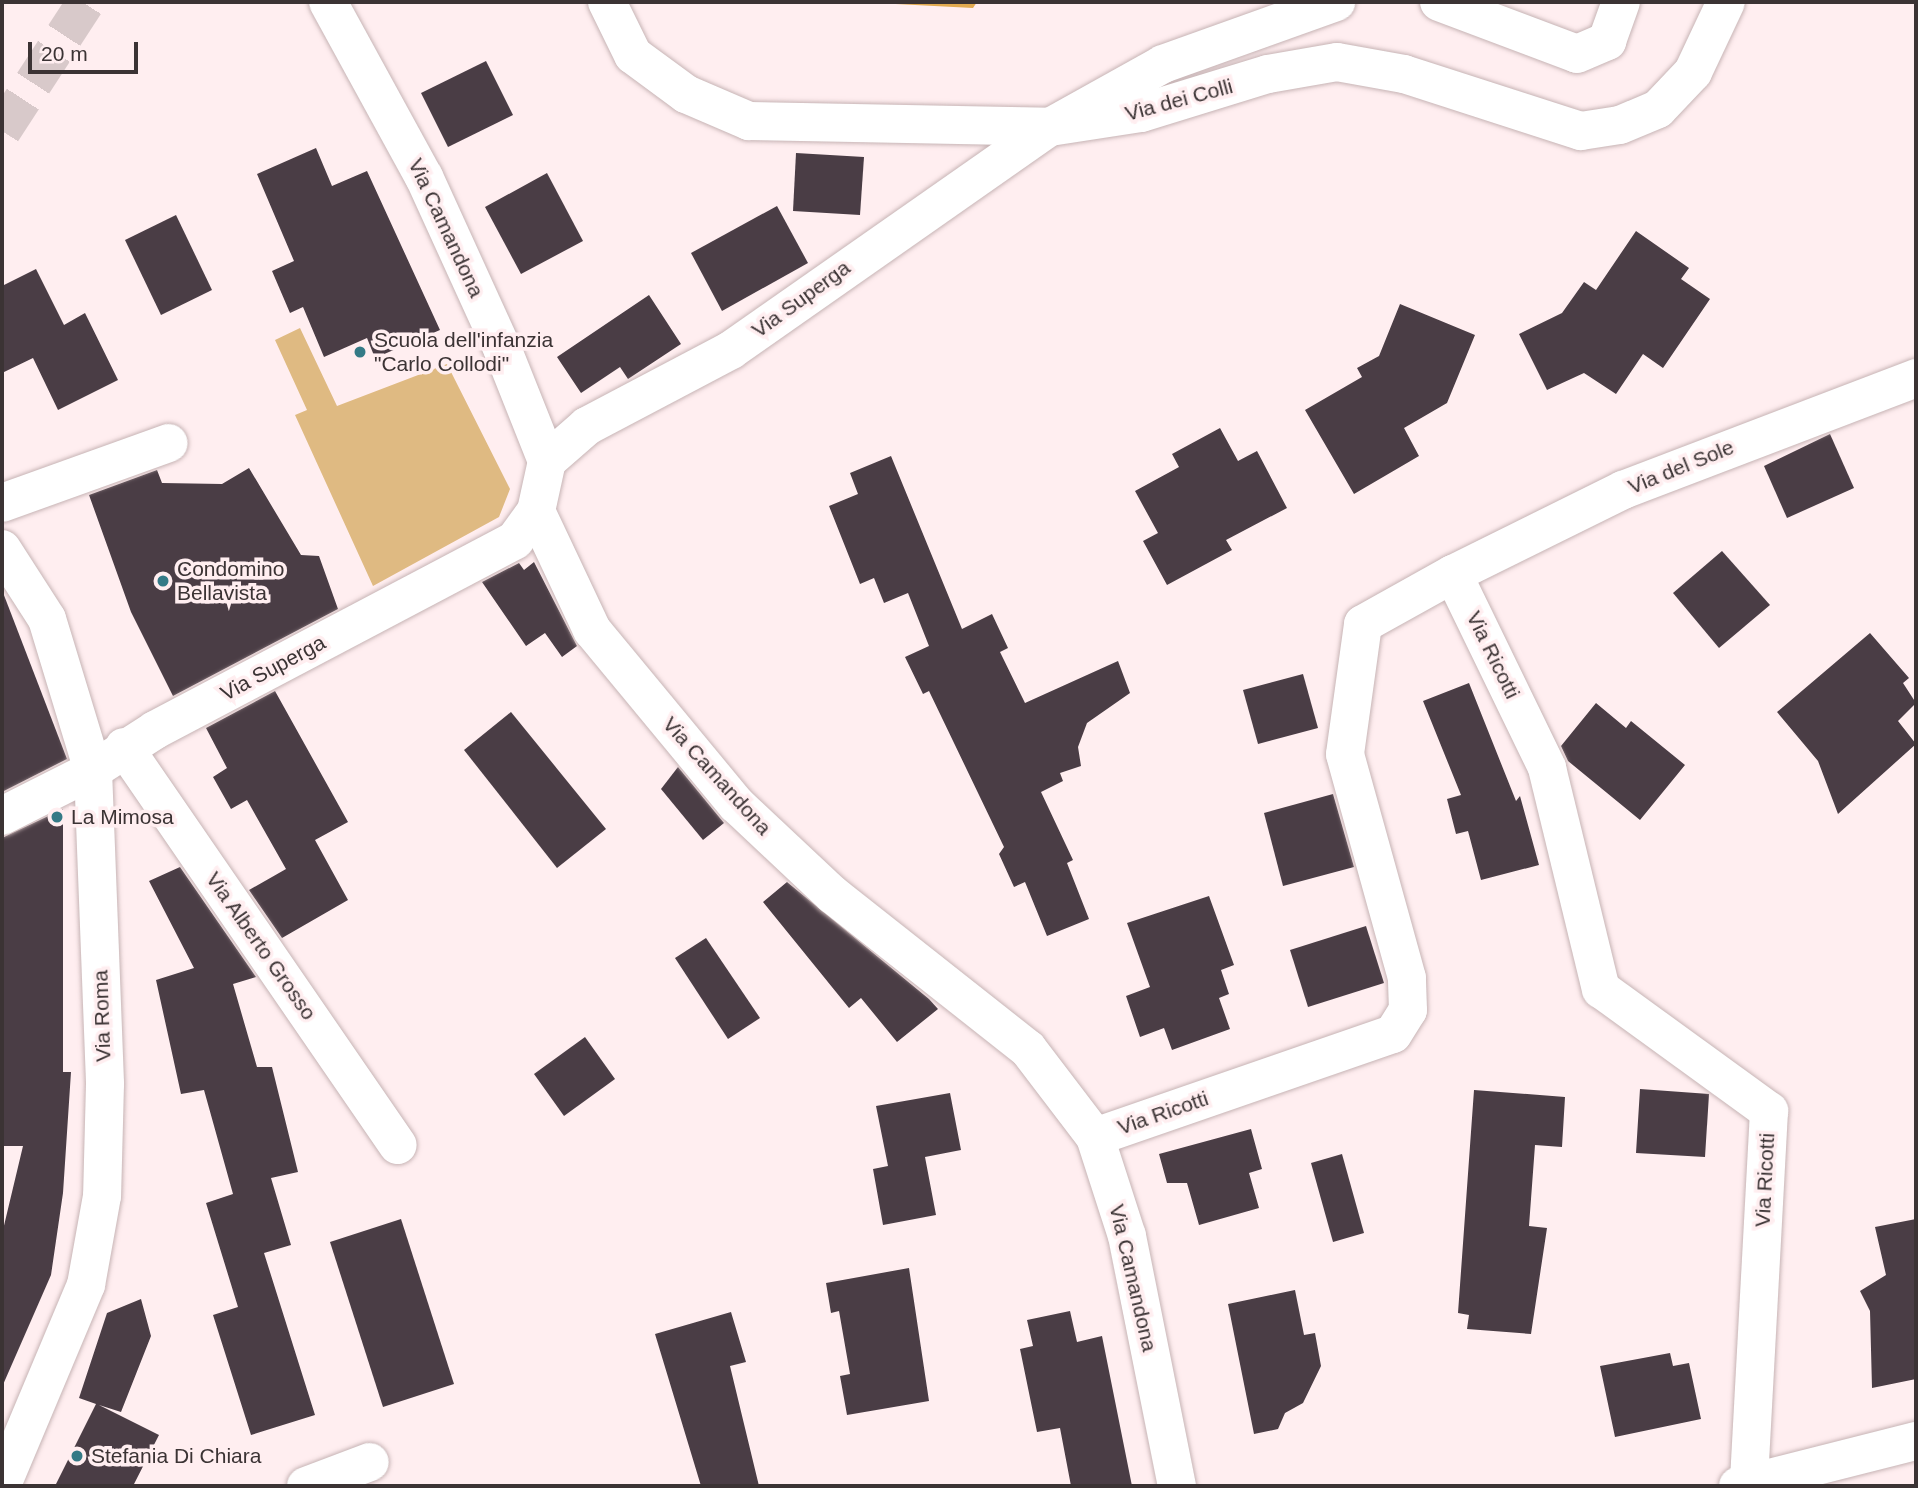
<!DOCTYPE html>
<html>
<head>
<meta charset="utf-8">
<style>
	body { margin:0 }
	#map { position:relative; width:1918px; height:1488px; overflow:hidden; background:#ffeef0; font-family:Helvetica,sans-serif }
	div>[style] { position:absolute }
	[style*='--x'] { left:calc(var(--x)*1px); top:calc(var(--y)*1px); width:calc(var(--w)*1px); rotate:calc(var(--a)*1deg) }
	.green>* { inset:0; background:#dfba82 }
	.forest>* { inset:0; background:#e1a94f }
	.building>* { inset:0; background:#4a3d45 }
	.primary-tunnel>* { height:38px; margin-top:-19px; transform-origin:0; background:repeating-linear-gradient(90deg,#d8c9ca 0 38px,transparent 0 57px) }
	.roads { filter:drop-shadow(0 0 2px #c7b4b5) drop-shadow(0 0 2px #c7b4b5) }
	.street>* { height:38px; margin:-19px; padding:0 19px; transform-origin:19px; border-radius:19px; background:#fff }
	.secondary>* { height:38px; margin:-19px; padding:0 19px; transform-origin:19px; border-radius:19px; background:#fff }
	.dots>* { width:19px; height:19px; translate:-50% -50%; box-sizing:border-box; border:4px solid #ffeef0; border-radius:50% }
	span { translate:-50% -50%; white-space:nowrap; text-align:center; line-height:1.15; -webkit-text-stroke:7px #ffeef0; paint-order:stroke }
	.street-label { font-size:21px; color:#3b3334 }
	.poi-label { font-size:21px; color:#3b3334 }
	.left { translate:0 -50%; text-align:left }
	.frame { position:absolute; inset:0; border:4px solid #3b3334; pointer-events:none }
	.scale { position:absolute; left:28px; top:42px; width:110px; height:32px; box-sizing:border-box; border:4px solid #3b3334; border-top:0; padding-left:9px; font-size:21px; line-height:24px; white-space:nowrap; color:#3b3334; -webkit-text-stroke:5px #ffeef0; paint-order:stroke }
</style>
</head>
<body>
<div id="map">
	<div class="green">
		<div style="clip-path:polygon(300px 328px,337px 406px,447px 364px,510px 489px,499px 517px,373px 586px,295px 415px,307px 410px,275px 340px)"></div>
	</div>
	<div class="forest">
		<div style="clip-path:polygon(857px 2px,977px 2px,973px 8px)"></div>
	</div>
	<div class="building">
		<div style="clip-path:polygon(486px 61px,513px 115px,448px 147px,421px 93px)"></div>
		<div style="clip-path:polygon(316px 148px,332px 186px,367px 171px,440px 330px,375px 358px,367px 338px,324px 357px,303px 307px,290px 313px,272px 271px,294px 261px,257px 174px)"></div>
		<div style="clip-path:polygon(796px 153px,864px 157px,860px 215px,793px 211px)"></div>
		<div style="clip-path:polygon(547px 173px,583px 241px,521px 274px,485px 207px)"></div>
		<div style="clip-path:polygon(777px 206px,808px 263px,722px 311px,691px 253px)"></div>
		<div style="clip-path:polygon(176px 215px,212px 290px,161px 315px,125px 240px)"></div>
		<div style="clip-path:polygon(1636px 231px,1689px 268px,1681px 279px,1710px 299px,1663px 368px,1643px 354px,1616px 394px,1584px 373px,1547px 390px,1519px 334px,1562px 313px,1584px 282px,1596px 290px)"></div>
		<div style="clip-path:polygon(36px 269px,64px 325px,85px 313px,118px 380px,58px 410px,33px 358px,2px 373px,2px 286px)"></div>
		<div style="clip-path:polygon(649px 295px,681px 344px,628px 379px,620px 367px,581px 393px,557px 357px)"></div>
		<div style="clip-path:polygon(1400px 304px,1475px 335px,1447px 403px,1404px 428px,1419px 456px,1354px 494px,1305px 410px,1362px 377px,1357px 368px,1379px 356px)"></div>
		<div style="clip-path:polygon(1220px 428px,1238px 461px,1257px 451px,1287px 508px,1226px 540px,1232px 550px,1167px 585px,1143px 541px,1158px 533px,1135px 491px,1179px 467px,1172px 454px)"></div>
		<div style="clip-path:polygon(1830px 434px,1854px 488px,1787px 518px,1764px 466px)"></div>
		<div style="clip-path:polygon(891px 456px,962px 629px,992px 614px,1008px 648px,1000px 652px,1025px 703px,1118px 661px,1130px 693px,1087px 723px,1078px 747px,1081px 766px,1060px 773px,1063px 781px,1041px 792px,1073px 860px,1067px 863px,1089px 919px,1047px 936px,1025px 882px,1014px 887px,999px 854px,1004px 847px,929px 691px,923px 694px,905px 657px,929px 646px,908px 593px,884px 603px,874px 578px,860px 584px,829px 506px,858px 494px,850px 473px)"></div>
		<div style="clip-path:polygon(249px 468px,301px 555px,319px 556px,338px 609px,173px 696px,131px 612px,89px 495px,157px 470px,162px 483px,222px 484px)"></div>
		<div style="clip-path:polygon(1722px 551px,1770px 605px,1719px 648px,1673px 593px)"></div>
		<div style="clip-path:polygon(534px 562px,577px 646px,562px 657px,545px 633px,526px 646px,482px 582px,519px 563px,524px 570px)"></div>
		<div style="clip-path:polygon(2px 590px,67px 759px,2px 792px)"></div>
		<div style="clip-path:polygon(1870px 633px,1909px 678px,1903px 683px,1916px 703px,1898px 721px,1916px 744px,1838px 814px,1818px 761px,1777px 712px)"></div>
		<div style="clip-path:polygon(1303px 674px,1318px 728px,1258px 744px,1243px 690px)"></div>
		<div style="clip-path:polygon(1469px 683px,1516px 801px,1520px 796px,1539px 865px,1481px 880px,1468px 831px,1456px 834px,1447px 799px,1461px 795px,1423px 701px)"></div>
		<div style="clip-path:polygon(275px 691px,348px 822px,315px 840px,348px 900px,282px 938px,249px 890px,286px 869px,247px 800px,231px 809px,213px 777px,227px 768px,206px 728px)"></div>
		<div style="clip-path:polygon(1596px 703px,1626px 728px,1631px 721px,1685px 765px,1640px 820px,1568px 761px,1561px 746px)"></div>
		<div style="clip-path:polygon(511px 712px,606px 829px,557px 868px,464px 750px)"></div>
		<div style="clip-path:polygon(678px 767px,724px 823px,703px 840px,661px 789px)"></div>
		<div style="clip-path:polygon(1333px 794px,1354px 867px,1283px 886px,1264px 813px)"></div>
		<div style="clip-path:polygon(63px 809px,63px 1072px,71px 1072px,63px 1193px,51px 1275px,2px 1387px,2px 1234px,23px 1146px,2px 1146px,2px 838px)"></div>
		<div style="clip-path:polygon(180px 867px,256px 977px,233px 984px,257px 1067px,272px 1067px,298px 1172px,271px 1178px,291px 1245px,264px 1253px,315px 1415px,251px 1435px,213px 1315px,238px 1307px,206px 1203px,233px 1194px,204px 1090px,181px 1094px,156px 980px,194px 968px,149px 881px)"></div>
		<div style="clip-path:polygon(787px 882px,929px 999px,938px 1009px,897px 1042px,861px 998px,849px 1008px,763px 902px)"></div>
		<div style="clip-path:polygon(1209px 896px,1234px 965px,1221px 970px,1229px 994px,1219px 998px,1230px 1029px,1172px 1050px,1164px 1028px,1140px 1037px,1126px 996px,1150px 987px,1127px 923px)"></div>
		<div style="clip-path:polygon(1366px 926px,1384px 983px,1308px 1007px,1290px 950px)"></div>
		<div style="clip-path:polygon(706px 938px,760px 1018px,728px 1039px,675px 958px)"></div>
		<div style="clip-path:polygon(585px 1037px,615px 1079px,564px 1116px,534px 1074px)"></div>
		<div style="clip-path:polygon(1640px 1089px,1709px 1094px,1705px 1157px,1636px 1153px)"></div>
		<div style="clip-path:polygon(1474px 1090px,1565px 1097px,1562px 1147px,1535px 1145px,1529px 1226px,1547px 1228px,1531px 1334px,1467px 1329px,1469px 1315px,1458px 1313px)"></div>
		<div style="clip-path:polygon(950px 1093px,961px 1150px,925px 1157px,936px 1215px,883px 1225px,873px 1169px,888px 1166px,876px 1106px)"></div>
		<div style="clip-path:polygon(1251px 1129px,1262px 1169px,1249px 1173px,1259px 1208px,1199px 1225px,1187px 1183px,1167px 1183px,1159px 1154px)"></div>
		<div style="clip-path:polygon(1342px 1154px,1364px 1233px,1333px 1242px,1311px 1163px)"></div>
		<div style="clip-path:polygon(401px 1219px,454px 1384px,383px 1407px,330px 1242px)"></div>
		<div style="clip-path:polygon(1916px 1219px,1916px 1379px,1872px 1388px,1870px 1311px,1860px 1291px,1886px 1275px,1875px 1227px)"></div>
		<div style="clip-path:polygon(909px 1268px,929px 1401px,847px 1415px,840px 1376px,850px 1374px,839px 1311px,831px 1313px,826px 1283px)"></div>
		<div style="clip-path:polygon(1295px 1290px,1304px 1335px,1315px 1333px,1321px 1366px,1303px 1403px,1285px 1413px,1278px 1429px,1254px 1434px,1228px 1304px)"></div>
		<div style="clip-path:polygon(141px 1299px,151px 1336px,121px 1412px,99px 1405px,159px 1435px,133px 1486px,55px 1486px,96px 1404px,79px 1398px,107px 1313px)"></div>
		<div style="clip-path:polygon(1070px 1311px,1077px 1342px,1102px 1336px,1132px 1486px,1071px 1486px,1060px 1428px,1037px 1432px,1020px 1349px,1033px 1346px,1027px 1320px)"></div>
		<div style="clip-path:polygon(731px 1312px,746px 1362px,730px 1366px,759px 1486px,701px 1486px,655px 1334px)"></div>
		<div style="clip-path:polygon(1670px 1353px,1673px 1366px,1689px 1363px,1701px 1419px,1615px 1437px,1600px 1366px)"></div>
	</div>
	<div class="primary-tunnel">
		<div style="--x:2;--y:131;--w:154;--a:-56.9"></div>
	</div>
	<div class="roads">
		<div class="street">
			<div style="--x:328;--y:2;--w:200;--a:61.3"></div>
			<div style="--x:424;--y:177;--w:188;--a:65.5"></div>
			<div style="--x:502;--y:348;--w:122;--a:68.3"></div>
			<div style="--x:547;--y:461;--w:51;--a:102.4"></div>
			<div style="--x:536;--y:511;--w:132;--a:64.8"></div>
			<div style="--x:592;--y:630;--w:227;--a:50.4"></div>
			<div style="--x:737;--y:805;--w:132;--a:43.2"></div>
			<div style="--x:833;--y:895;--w:248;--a:38.3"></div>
			<div style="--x:1028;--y:1049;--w:111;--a:52.7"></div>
			<div style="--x:1095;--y:1137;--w:104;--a:72.1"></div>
			<div style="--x:1127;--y:1236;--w:255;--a:78.7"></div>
			<div style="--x:1439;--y:2;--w:147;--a:20.6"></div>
			<div style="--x:1577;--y:54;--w:33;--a:-23"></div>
			<div style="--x:1607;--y:41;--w:41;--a:-70.3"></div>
			<div style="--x:547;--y:461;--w:53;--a:-41.2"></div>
			<div style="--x:587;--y:426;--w:163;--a:-27.8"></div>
			<div style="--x:731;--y:350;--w:389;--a:-35"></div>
			<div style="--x:1050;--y:127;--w:129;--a:-29.1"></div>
			<div style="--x:1163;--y:64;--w:184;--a:-19.7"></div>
			<div style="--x:2;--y:503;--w:177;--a:-19.8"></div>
			<div style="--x:1453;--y:574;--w:190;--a:-26.3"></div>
			<div style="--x:1623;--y:490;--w:314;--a:-20.9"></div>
			<div style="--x:124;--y:747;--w:483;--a:55.5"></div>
			<div style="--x:93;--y:770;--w:74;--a:-32.8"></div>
			<div style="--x:155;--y:730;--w:407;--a:-27.8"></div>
			<div style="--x:515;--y:540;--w:36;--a:-54"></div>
			<div style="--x:1095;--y:1137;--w:315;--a:-19.1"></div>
			<div style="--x:1393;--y:1034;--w:28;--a:-58"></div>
			<div style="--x:1408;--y:1010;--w:32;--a:-92"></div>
			<div style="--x:1407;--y:978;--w:232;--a:-105.5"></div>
			<div style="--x:1345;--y:754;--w:131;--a:-82.1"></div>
			<div style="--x:1363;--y:624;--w:103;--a:-29.1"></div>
			<div style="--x:1453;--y:574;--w:216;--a:64.1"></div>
			<div style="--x:1547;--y:768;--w:228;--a:76.3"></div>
			<div style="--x:1601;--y:989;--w:208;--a:36"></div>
			<div style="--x:1769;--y:1111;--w:373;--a:93.1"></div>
			<div style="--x:306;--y:1486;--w:68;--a:-20.6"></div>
			<div style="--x:1738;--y:1486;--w:184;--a:-14.2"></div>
		</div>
		<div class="secondary">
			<div style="--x:607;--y:2;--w:59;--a:63.9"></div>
			<div style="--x:633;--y:55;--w:66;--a:36.3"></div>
			<div style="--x:686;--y:94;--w:69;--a:23.2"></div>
			<div style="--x:749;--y:121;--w:301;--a:1.1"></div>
			<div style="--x:1050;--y:127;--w:92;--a:-8.7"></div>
			<div style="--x:1141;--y:113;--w:133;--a:-17.1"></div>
			<div style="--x:1268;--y:74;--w:70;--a:-9.9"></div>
			<div style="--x:1337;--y:62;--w:68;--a:10.2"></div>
			<div style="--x:1404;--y:74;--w:186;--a:17.9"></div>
			<div style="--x:1581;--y:131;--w:39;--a:-9"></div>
			<div style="--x:1620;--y:125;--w:41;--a:-22.8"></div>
			<div style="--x:1658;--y:109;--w:51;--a:-46.6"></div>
			<div style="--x:1693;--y:72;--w:77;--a:-64.8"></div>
			<div style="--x:2;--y:549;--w:83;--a:57.3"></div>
			<div style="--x:47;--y:619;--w:158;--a:73.1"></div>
			<div style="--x:93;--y:770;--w:314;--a:87.8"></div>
			<div style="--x:105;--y:1084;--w:112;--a:91.5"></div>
			<div style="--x:102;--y:1196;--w:90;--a:100.2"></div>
			<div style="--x:86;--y:1285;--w:217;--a:112.8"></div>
			<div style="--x:2;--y:816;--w:102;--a:-26.8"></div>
		</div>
	</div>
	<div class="dots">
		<div style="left:360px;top:352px;background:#347a86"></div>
		<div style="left:163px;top:581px;background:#347a86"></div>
		<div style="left:57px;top:817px;background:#347a86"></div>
		<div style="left:77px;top:1456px;background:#347a86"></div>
	</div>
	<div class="street-label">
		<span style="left:1179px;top:100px;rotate:-15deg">Via dei Colli</span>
		<span style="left:446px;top:228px;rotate:65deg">Via Camandona</span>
		<span style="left:801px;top:299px;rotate:-36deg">Via Superga</span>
		<span style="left:1681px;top:467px;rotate:-22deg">Via del Sole</span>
		<span style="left:1493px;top:655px;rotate:64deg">Via Ricotti</span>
		<span style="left:273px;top:668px;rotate:-28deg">Via Superga</span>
		<span style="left:717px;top:776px;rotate:48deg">Via Camandona</span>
		<span style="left:261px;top:946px;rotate:55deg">Via Alberto Grosso</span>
		<span style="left:102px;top:1016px;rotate:-92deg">Via Roma</span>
		<span style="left:1163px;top:1113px;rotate:-19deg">Via Ricotti</span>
		<span style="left:1765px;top:1180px;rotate:-87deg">Via Ricotti</span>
		<span style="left:1133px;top:1278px;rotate:77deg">Via Camandona</span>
	</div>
	<div class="poi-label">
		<span class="left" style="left:374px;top:352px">Scuola dell'infanzia<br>"Carlo Collodi"</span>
		<span class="left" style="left:177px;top:581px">Condomino<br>Bellavista</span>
		<span class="left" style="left:71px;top:817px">La Mimosa</span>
		<span class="left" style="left:91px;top:1456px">Stefania Di Chiara</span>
	</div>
	<div class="frame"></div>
	<div class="scale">20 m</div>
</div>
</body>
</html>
